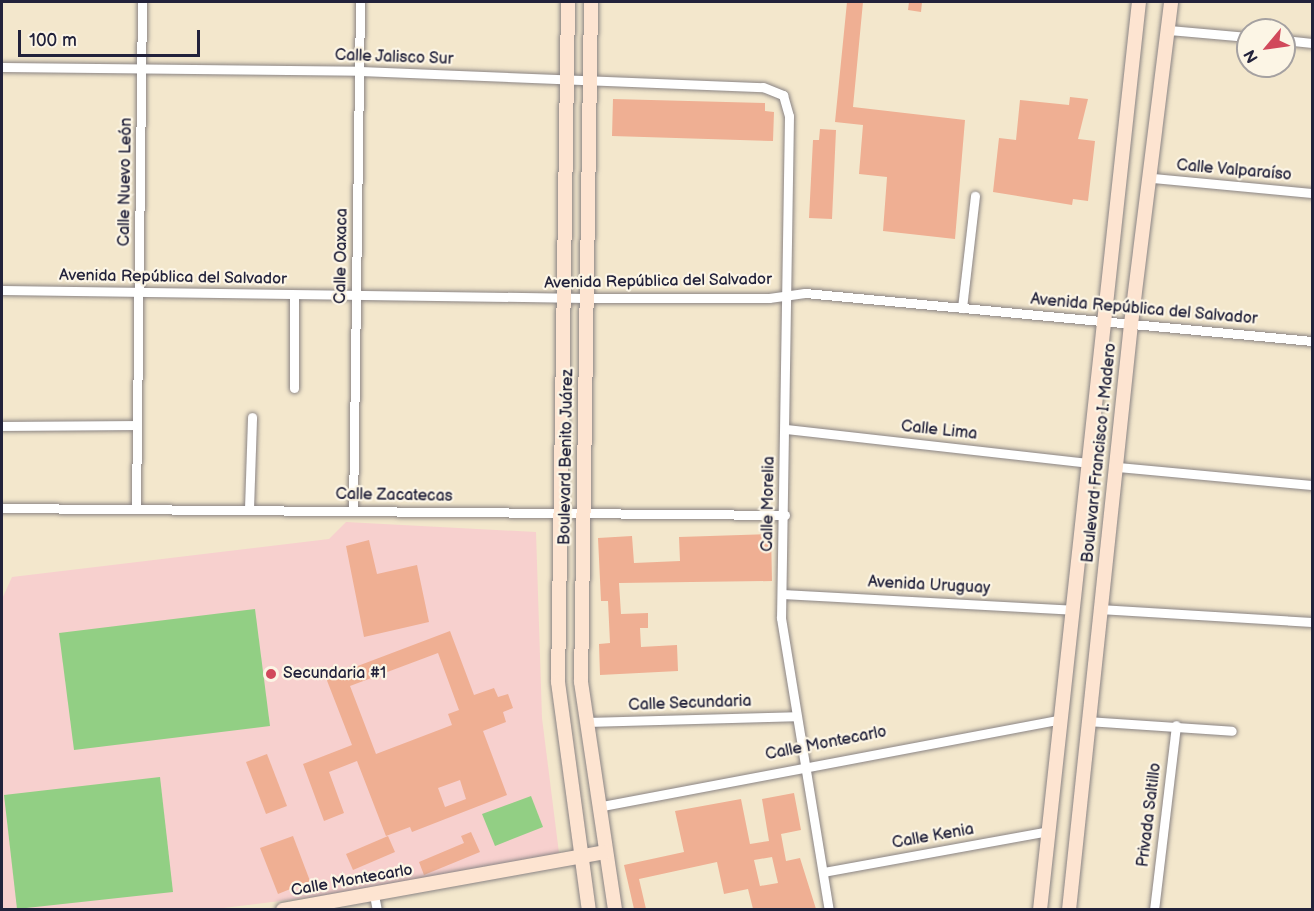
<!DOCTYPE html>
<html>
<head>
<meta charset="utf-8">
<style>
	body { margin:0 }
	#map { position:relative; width:1314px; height:911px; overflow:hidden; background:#f3e7cc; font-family:"Balsamiq Sans",sans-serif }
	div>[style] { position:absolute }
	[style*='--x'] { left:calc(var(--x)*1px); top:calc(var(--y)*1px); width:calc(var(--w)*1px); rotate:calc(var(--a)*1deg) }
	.built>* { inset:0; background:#f7d0ce }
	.green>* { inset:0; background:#92cf84 }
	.building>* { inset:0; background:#efaf93 }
	.roads { filter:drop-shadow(0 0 2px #8a8484) drop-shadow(0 0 2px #8a8484) }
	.street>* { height:9px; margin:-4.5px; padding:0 4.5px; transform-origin:4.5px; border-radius:4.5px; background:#fff }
	.secondary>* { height:14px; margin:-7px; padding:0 7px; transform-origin:7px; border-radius:7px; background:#fde4d1 }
	.dots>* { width:16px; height:16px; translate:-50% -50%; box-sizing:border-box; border:3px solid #fcf5e5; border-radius:50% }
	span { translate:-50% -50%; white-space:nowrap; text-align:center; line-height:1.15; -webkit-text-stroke:4.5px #fcf5e5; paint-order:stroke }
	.street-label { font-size:16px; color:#22223b }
	.poi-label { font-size:16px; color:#22223b }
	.left { translate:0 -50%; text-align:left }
	.frame { position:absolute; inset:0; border:3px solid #22223b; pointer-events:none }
	.north { position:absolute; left:1236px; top:18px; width:60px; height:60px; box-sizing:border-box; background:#fcf5e5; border:2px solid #a5a1a1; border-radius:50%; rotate:241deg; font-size:16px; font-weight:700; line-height:24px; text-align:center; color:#22223b }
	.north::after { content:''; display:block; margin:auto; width:21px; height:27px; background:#d1495b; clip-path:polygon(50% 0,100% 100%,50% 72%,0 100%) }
	.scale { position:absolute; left:18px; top:30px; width:182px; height:27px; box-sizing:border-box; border:3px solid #22223b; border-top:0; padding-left:8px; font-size:18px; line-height:21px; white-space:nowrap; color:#22223b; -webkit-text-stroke:4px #fcf5e5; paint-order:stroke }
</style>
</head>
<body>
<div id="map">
	<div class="built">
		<div style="clip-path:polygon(346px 522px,536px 532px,542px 718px,559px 853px,369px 890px,215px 909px,2px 909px,2px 599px,12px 577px,329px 539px)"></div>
	</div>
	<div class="green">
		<div style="clip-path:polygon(255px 609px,270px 726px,74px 750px,59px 633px)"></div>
		<div style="clip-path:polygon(160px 777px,173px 892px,17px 909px,4px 795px)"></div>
		<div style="clip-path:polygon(531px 796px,543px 827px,495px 846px,482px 814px)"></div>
	</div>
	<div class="building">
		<div style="clip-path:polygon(847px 2px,863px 2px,853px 107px,965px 120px,955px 239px,883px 231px,887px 177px,859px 174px,863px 125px,835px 122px)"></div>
		<div style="clip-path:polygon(909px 2px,922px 2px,921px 12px,908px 10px)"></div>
		<div style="clip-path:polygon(1070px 97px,1088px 99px,1078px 139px,1095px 141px,1088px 201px,1073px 199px,1072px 205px,993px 192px,999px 138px,1016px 140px,1020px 100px,1069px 105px)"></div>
		<div style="clip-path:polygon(613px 99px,765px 103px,765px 111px,774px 112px,773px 141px,612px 136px)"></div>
		<div style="clip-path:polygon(820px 129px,836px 130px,832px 219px,809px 218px,813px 140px,819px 140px)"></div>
		<div style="clip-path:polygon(771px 534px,772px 581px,619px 583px,621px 614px,648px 613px,648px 628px,640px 628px,641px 647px,677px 645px,678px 671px,600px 675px,599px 644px,610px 643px,608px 601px,601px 601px,598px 538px,632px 536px,634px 563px,680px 561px,679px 537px)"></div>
		<div style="clip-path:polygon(369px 540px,377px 574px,417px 565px,429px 622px,364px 637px,346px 546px)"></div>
		<div style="clip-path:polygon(evenodd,450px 631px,474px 695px,494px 688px,498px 697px,508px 694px,513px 708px,503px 712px,506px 722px,483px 731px,507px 795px,412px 832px,410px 827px,386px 836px,357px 761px,329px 772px,344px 813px,324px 821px,303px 764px,352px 745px,326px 678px,450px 631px,438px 653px,459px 710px,448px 714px,452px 725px,376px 754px,350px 686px,438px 653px,450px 631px,460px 780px,466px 799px,445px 807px,438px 788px,460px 780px)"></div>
		<div style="clip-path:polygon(267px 754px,287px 806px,266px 814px,246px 762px)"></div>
		<div style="clip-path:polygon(evenodd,794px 793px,801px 830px,781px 834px,786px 861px,800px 858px,816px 909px,753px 909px,748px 889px,724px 894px,717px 862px,639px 879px,646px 909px,634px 909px,624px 865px,684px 852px,675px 811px,741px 799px,750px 844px,769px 841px,762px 799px,794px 793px,772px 857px,778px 883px,760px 886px,754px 860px,772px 857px)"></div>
		<div style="clip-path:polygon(471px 832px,480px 852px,424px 875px,419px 862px,464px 843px,461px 836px)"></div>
		<div style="clip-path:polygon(293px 836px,310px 881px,278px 894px,260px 848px)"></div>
		<div style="clip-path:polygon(388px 836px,395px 852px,353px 870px,346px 854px)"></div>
	</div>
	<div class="roads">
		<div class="street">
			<div style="--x:1169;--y:30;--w:79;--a:5.1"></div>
			<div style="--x:1284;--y:40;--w:28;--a:6"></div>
			<div style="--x:2;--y:67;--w:358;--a:0.6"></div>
			<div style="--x:360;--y:71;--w:403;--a:2.3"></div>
			<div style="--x:763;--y:87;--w:22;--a:22"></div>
			<div style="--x:783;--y:95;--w:22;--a:74"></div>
			<div style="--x:789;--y:116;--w:502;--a:90.91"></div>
			<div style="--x:781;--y:618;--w:296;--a:80.7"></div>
			<div style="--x:1152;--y:178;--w:161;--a:5.4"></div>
			<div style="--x:2;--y:290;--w:584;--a:0.78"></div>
			<div style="--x:586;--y:298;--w:183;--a:0"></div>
			<div style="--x:769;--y:298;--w:36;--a:-8"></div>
			<div style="--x:805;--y:293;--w:509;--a:5.41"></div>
			<div style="--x:294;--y:295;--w:93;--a:90"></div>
			<div style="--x:962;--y:308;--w:113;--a:-83.4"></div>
			<div style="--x:2;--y:426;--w:135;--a:-0.4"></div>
			<div style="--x:786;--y:429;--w:306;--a:6.4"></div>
			<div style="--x:1117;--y:467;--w:196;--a:5.3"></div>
			<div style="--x:136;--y:507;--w:505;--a:-89.32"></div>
			<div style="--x:2;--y:508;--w:783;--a:0.51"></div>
			<div style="--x:249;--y:509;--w:92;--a:-88.1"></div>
			<div style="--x:353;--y:511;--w:509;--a:-89.21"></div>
			<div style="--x:782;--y:594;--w:291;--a:3.1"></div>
			<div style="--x:1099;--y:609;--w:213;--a:3.5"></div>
			<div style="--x:1087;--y:721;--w:145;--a:3.9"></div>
			<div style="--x:586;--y:722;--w:209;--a:-1.6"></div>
			<div style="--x:597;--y:807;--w:473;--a:-10.7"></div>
			<div style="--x:823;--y:872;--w:230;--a:-10.3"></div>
			<div style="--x:374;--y:895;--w:15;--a:79"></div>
			<div style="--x:1154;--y:910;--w:186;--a:-83.2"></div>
		</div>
		<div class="secondary">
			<div style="--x:568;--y:2;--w:680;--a:90.84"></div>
			<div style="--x:558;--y:682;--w:230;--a:82.3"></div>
			<div style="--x:591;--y:2;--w:680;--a:90.84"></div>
			<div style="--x:581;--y:682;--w:231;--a:81.5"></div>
			<div style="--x:283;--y:910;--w:327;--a:-10.2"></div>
			<div style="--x:1040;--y:910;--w:913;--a:-83.78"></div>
			<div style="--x:1069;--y:910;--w:589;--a:-83.96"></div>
			<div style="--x:1131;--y:324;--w:324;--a:-82.9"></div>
		</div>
	</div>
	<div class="dots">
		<div style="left:271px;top:674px;background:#d1495b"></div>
	</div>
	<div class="street-label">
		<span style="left:394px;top:58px;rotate:2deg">Calle Jalisco Sur</span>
		<span style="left:1234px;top:171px;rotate:5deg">Calle Valparaíso</span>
		<span style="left:126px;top:182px;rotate:-89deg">Calle Nuevo León</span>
		<span style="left:342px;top:256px;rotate:-89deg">Calle Oaxaca</span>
		<span style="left:173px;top:278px;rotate:1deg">Avenida República del Salvador</span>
		<span style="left:658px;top:282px;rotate:-1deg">Avenida República del Salvador</span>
		<span style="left:1144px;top:310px;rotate:5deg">Avenida República del Salvador</span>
		<span style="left:939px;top:431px;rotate:6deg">Calle Lima</span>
		<span style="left:1100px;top:453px;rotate:-84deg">Boulevard Francisco I. Madero</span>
		<span style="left:567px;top:457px;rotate:-89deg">Boulevard Benito Juárez</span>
		<span style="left:394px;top:496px;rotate:1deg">Calle Zacatecas</span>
		<span style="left:769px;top:504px;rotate:-89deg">Calle Morelia</span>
		<span style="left:929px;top:586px;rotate:3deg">Avenida Uruguay</span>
		<span style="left:690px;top:704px;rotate:-2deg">Calle Secundaria</span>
		<span style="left:826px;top:744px;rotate:-11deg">Calle Montecarlo</span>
		<span style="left:1150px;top:815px;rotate:-83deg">Privada Saltillo</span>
		<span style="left:933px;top:837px;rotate:-10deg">Calle Kenia</span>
		<span style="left:352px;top:881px;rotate:-10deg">Calle Montecarlo</span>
	</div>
	<div class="poi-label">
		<span class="left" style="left:283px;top:674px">Secundaria #1</span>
	</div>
	<div class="frame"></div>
	<div class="north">N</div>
	<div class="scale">100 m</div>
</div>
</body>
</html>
